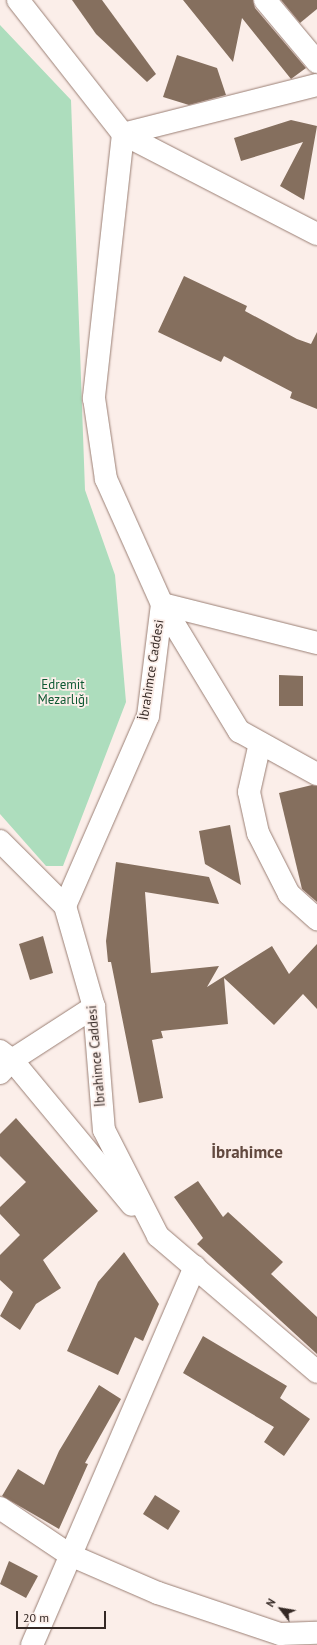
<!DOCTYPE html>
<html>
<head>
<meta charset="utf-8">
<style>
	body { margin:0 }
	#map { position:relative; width:317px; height:1645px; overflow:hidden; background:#fbeee9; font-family:"PT Sans",sans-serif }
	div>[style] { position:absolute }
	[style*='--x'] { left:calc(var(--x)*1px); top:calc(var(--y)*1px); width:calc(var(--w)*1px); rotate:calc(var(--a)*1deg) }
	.green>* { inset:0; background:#adddbd }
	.building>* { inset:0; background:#856f5e }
	.roads { filter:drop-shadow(0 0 1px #9a7f74) drop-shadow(0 0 1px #9a7f74) }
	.minor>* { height:22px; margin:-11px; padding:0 11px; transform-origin:11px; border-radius:11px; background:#fff }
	span { translate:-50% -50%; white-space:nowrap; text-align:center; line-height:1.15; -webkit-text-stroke:3.5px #fbeee9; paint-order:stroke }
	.street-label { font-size:13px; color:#342824 }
	.park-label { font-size:13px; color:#0e5933 }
	.district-label { font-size:17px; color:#62493f; font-weight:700 }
	.north { position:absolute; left:261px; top:1589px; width:40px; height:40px; -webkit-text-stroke:3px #fbeee9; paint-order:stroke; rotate:301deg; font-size:11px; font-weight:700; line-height:16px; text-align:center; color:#342824 }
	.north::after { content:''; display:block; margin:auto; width:14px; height:18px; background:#342824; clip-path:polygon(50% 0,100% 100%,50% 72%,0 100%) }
	.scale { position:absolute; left:16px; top:1611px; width:90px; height:18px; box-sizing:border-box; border:2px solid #342824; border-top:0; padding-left:5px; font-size:12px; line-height:14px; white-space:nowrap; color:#342824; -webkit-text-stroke:3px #fbeee9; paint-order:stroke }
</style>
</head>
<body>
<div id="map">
	<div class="green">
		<div style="clip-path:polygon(0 25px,71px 100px,85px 490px,115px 575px,126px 702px,63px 866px,46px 866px,0 814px)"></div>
	</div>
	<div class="building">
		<div style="clip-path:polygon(72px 0,102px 0,156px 74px,147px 82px,96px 34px)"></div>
		<div style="clip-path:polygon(183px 0,253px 0,255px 8px,306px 68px,291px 79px,242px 18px,233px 62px)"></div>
		<div style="clip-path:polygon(281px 0,317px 0,317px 9px,300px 23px)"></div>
		<div style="clip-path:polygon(177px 55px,217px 68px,226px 95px,189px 105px,163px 97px)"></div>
		<div style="clip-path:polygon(291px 120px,317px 126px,304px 200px,280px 186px,303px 142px,241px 161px,234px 138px)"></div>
		<div style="clip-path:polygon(184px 276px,247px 306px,245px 311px,297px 339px,311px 344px,317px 332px,317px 409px,290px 398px,292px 392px,224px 356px,221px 362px,158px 332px)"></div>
		<div style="clip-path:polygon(279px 675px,303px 676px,303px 706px,279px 706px)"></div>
		<div style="clip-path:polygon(312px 785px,317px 786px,317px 902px,302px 889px,279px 793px)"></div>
		<div style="clip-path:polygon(230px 825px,241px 885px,205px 864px,199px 831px)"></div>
		<div style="clip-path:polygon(116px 862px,209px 877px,219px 904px,145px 892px,151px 973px,219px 966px,207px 987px,272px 946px,289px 974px,317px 944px,317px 1009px,303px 994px,274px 1025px,224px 978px,228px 1024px,161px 1031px,163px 1038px,152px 1040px,163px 1098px,139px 1103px,111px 962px,108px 962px,106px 941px)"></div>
		<div style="clip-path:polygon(43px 936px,53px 973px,30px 980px,19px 944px)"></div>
		<div style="clip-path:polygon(16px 1118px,98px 1211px,43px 1260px,61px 1288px,36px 1304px,20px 1330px,0 1316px,13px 1292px,0 1280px,0 1255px,20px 1235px,0 1214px,0 1207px,26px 1182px,0 1156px,0 1134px)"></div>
		<div style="clip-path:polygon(198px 1181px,223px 1217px,228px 1212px,283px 1262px,271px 1274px,317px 1317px,317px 1354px,197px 1244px,203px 1238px,174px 1197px)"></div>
		<div style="clip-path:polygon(124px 1252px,159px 1304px,143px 1341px,135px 1337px,118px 1375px,67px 1351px,98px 1282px)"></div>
		<div style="clip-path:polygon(203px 1336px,287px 1386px,280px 1398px,310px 1419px,284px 1456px,264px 1442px,274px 1427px,183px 1373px)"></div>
		<div style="clip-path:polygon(99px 1385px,121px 1399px,85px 1463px,88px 1464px,59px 1529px,2px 1496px,18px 1469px,44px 1485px,59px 1451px)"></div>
		<div style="clip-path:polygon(155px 1495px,180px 1511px,168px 1530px,143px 1514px)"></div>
		<div style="clip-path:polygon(9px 1561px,38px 1576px,26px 1598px,0 1584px)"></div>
	</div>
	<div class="roads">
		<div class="minor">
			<div style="--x:18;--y:0;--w:170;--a:51.9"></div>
			<div style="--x:123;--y:134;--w:218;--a:27.3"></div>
			<div style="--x:265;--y:0;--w:81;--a:50"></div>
			<div style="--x:123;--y:134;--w:266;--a:96.3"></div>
			<div style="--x:94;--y:398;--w:82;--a:81.6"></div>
			<div style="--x:106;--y:479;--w:137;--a:65.9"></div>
			<div style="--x:162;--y:604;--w:149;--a:58.8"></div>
			<div style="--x:239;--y:731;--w:89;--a:28.9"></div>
			<div style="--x:123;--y:134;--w:200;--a:-14.2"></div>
			<div style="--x:162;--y:604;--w:113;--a:97.1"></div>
			<div style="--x:148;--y:716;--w:207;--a:113.6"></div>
			<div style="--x:65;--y:906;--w:105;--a:74"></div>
			<div style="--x:94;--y:1007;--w:123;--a:85.4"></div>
			<div style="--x:104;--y:1130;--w:119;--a:63"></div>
			<div style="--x:158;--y:1236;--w:209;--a:40.5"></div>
			<div style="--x:162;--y:604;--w:160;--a:14.1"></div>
			<div style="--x:260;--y:743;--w:50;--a:102.7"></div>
			<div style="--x:249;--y:792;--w:42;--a:77.6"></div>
			<div style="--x:258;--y:833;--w:68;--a:63.1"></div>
			<div style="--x:289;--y:894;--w:38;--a:42"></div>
			<div style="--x:0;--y:841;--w:92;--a:45"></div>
			<div style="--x:0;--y:1051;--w:15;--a:37"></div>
			<div style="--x:12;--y:1060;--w:188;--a:50.4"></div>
			<div style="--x:0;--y:1073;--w:18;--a:-47"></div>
			<div style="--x:12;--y:1060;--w:98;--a:-32.9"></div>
			<div style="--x:0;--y:1508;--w:84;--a:33.9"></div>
			<div style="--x:70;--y:1555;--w:96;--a:23.4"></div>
			<div style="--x:158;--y:1593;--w:129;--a:18.6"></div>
			<div style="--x:280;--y:1634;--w:37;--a:-2"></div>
			<div style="--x:32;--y:1645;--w:412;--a:-66.7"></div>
		</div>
	</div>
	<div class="street-label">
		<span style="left:152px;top:670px;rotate:-81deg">İbrahimce Caddesi</span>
		<span style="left:97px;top:1056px;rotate:-95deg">İbrahimce Caddesi</span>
	</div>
	<div class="park-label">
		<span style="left:63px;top:693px">Edremit<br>Mezarlığı</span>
	</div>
	<div class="district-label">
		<span style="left:247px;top:1153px">İbrahimce</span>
	</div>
	<div class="north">N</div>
	<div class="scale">20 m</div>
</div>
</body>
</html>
